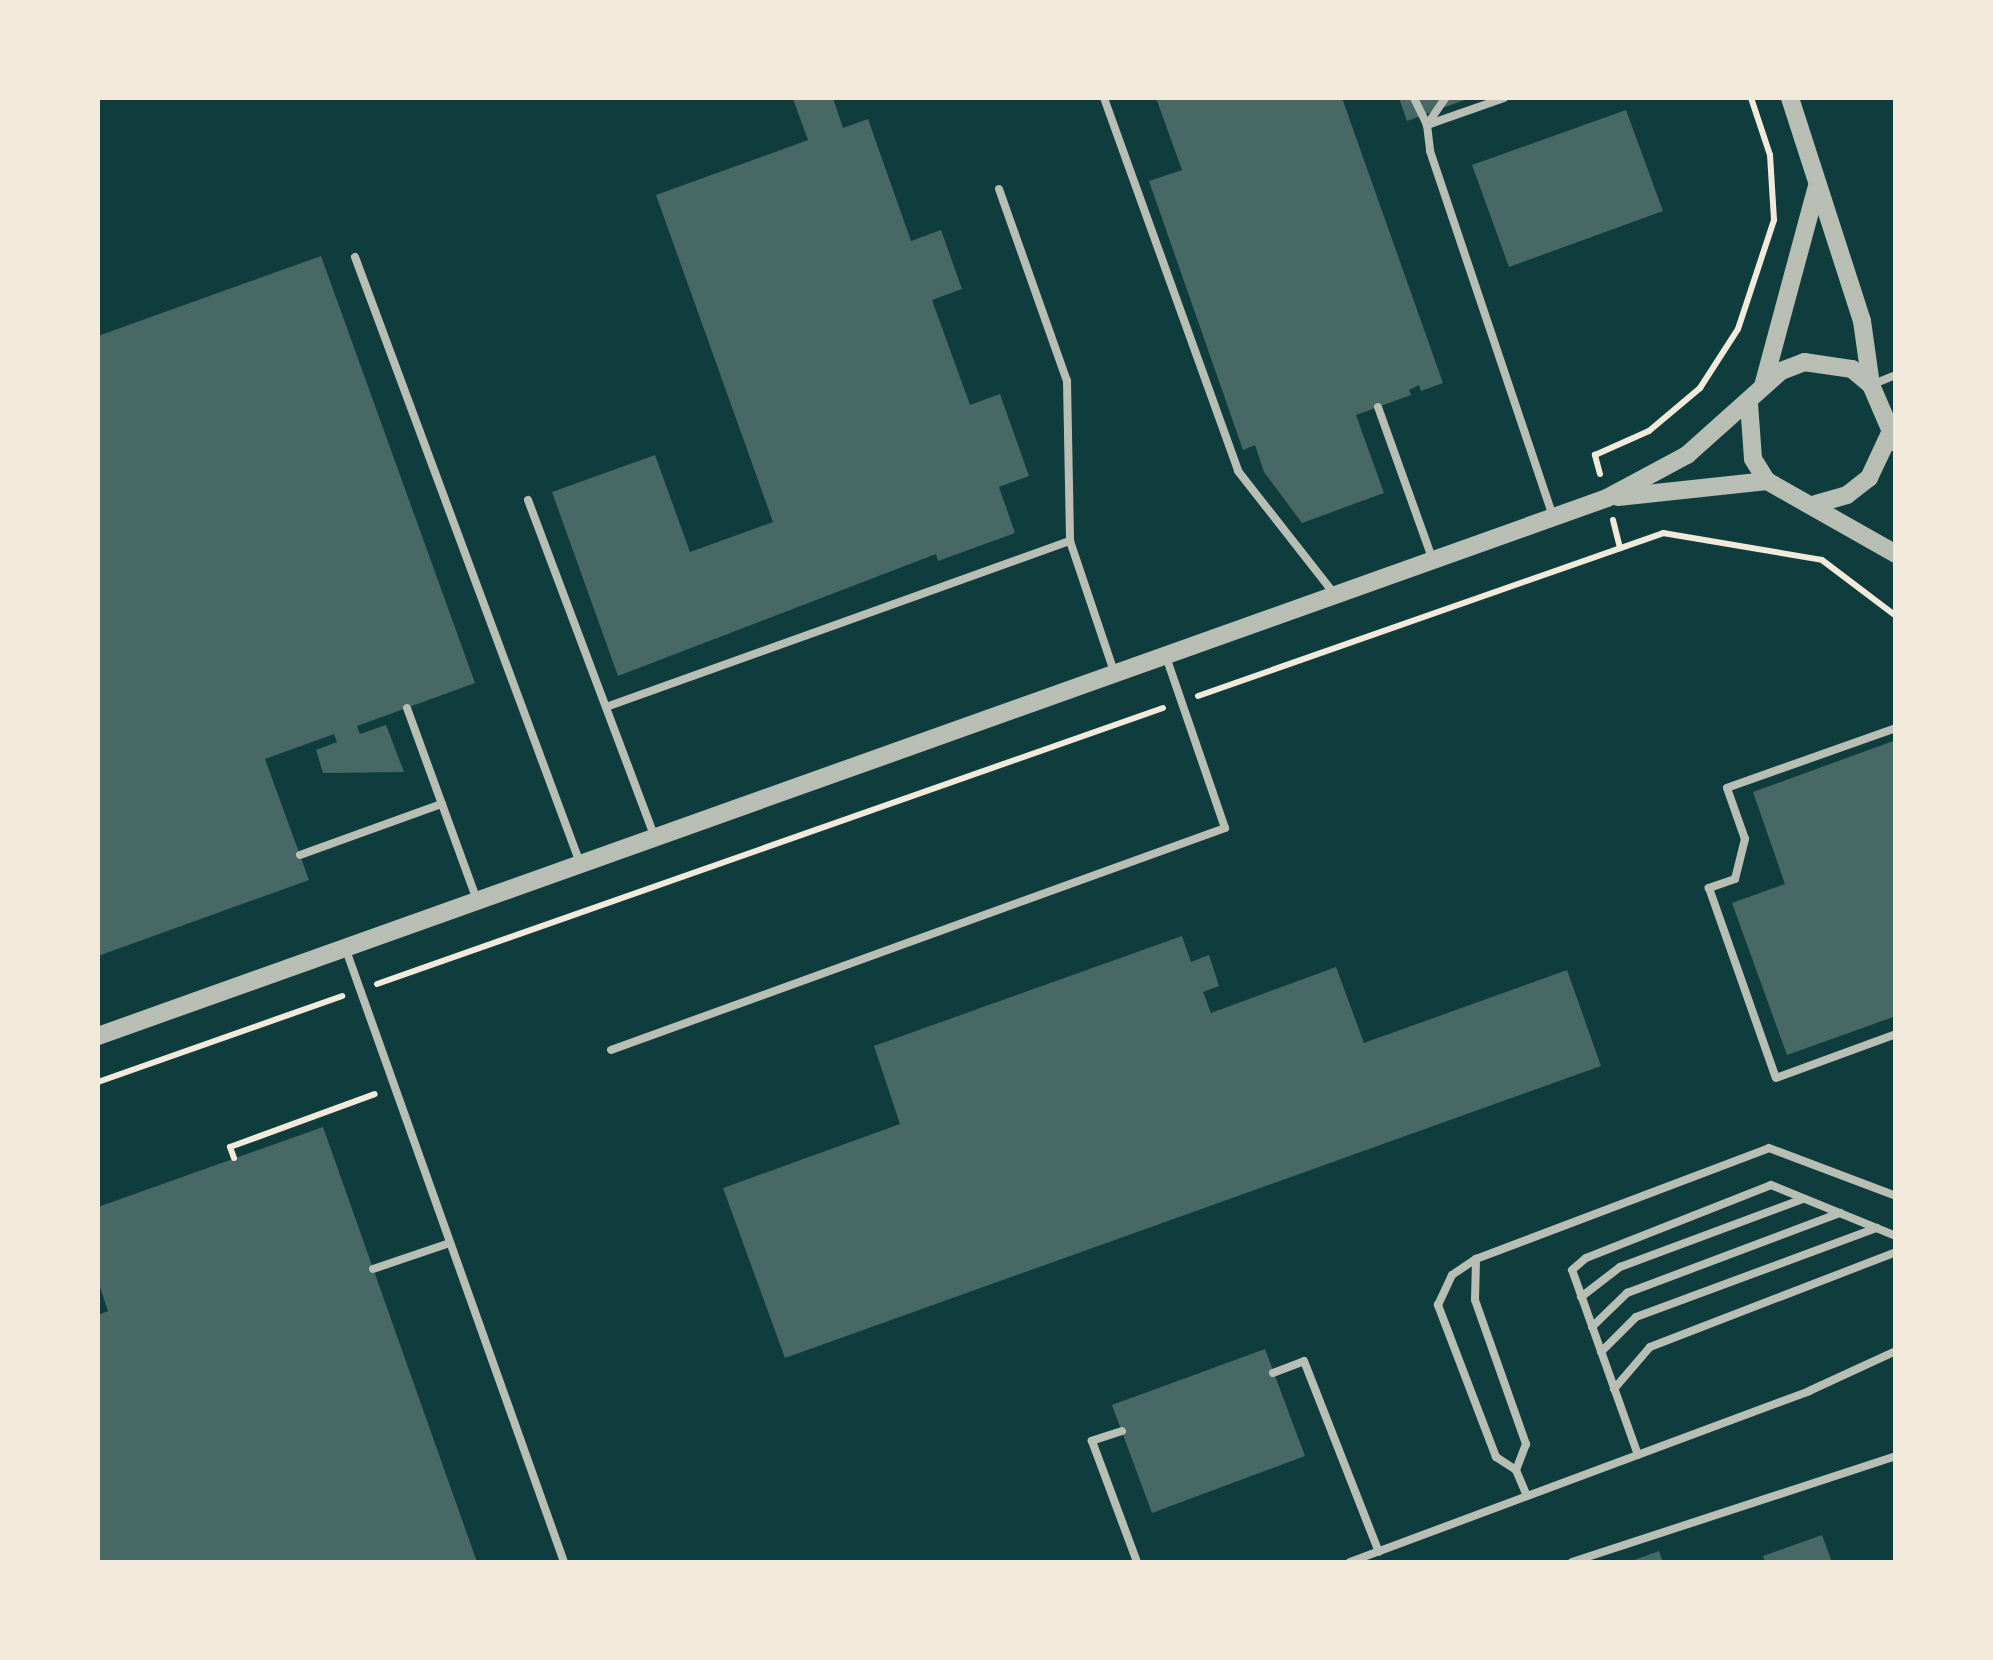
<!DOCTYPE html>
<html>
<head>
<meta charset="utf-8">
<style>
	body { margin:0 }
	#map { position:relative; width:1993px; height:1660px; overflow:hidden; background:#0f3d3e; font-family:"PT Sans Narrow",sans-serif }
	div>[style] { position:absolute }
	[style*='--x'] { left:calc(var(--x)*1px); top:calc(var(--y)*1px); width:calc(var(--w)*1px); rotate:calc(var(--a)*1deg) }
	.building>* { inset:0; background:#486865 }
	.path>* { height:6px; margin:-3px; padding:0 3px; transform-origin:3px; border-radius:3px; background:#f1e9da }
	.service>* { height:8px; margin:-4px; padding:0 4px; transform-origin:4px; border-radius:4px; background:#b8beb3 }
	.tertiary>* { height:18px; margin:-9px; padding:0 9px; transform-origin:9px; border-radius:9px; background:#b8beb3 }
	span { translate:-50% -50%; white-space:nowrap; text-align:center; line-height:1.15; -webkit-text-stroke:8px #f1e9da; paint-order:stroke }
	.frame { position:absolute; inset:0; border:100px solid #f1e9da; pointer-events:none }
</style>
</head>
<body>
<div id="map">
	<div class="building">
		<div style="clip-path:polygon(833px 98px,843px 128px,868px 119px,911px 241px,941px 230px,962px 289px,932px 300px,970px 405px,1000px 394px,1029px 476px,999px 487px,1015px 533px,938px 561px,936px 554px,618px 676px,552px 492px,655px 455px,690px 552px,773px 522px,656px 195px,808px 140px,793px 99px)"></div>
		<div style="clip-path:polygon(1156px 98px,1342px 98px,1443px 383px,1421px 391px,1419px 385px,1409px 390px,1411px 395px,1356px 415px,1384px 493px,1302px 523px,1264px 472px,1255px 445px,1243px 450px,1149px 181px,1182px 170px)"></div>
		<div style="clip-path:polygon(1399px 98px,1470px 98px,1407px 121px)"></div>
		<div style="clip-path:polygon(1626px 110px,1663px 211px,1509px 267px,1472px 165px)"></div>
		<div style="clip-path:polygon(321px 256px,475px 683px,357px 726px,360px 734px,386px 725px,404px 772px,323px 773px,316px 750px,337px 742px,334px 734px,265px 759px,309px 880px,98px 956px,98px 336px)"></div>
		<div style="clip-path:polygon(1896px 740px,1896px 1016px,1787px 1055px,1732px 903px,1785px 884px,1753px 792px)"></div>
		<div style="clip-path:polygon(1182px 936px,1191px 962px,1209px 955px,1219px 986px,1203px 992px,1211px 1013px,1336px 967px,1364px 1043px,1567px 970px,1601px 1066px,785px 1358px,723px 1188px,900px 1124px,874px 1046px)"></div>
		<div style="clip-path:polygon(323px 1127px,477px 1562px,98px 1562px,98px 1315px,108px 1311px,98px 1281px,98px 1207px)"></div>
		<div style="clip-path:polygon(1265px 1349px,1305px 1456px,1152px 1513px,1112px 1405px)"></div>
		<div style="clip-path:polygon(1822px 1535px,1832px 1562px,1765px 1562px,1763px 1556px)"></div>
		<div style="clip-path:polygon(1659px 1551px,1663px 1562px,1629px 1562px)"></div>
	</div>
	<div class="path">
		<div style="--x:1600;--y:474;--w:20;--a:-105"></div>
		<div style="--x:1595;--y:455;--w:59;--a:-24"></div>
		<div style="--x:1649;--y:431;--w:67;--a:-40.1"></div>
		<div style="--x:1700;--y:388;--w:70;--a:-57.2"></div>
		<div style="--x:1738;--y:329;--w:115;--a:-71.7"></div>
		<div style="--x:1774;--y:220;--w:65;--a:-93.5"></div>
		<div style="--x:1770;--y:155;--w:60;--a:-108.4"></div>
		<div style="--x:1613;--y:520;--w:29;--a:76"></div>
		<div style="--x:1198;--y:696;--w:493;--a:-19.3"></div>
		<div style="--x:1663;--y:533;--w:161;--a:9.6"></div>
		<div style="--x:1822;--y:560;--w:93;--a:37.1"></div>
		<div style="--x:377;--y:984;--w:833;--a:-19.35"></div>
		<div style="--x:98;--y:1082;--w:259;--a:-19.4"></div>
		<div style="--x:234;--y:1158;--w:12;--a:-110"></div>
		<div style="--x:230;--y:1147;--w:154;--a:-20.1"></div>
	</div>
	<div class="service">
		<div style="--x:1104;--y:98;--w:396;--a:70.2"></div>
		<div style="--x:1238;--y:471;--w:154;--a:51.9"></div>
		<div style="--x:1414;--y:98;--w:30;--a:64"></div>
		<div style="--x:1427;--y:125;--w:32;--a:-56"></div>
		<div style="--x:1504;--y:98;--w:82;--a:160.7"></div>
		<div style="--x:1427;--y:125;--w:26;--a:83"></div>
		<div style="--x:1430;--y:151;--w:385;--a:71.4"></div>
		<div style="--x:999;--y:189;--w:204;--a:70.5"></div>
		<div style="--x:1067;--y:381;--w:160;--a:88.9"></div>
		<div style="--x:1070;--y:541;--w:138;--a:71.4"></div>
		<div style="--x:355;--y:257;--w:646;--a:69.63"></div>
		<div style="--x:1871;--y:385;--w:27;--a:-22"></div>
		<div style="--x:1378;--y:407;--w:160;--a:70.3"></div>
		<div style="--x:528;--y:500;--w:360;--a:69.4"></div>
		<div style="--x:606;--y:707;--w:493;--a:-19.7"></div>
		<div style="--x:407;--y:708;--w:204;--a:70"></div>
		<div style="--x:1896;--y:728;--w:179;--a:160.5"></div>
		<div style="--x:1727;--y:788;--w:54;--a:70.6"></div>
		<div style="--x:1745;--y:839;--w:41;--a:104"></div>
		<div style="--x:1735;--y:879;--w:28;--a:161"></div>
		<div style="--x:1709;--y:888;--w:201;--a:70.6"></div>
		<div style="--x:1776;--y:1078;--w:128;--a:-20.1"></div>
		<div style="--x:300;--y:855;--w:151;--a:-19.8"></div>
		<div style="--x:346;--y:950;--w:650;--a:70.39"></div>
		<div style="--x:611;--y:1050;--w:653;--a:-19.88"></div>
		<div style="--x:1225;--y:828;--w:184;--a:-109"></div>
		<div style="--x:1476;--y:1259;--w:41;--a:91.4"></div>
		<div style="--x:1475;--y:1300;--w:153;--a:70.5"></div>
		<div style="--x:1526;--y:1444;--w:28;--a:111"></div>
		<div style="--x:373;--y:1269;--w:81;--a:-18.7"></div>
		<div style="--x:1581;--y:1297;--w:49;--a:-37.6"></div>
		<div style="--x:1620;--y:1267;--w:195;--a:-20.4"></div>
		<div style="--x:1592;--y:1327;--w:49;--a:-44.2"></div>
		<div style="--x:1627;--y:1293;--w:228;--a:-20.6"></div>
		<div style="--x:1601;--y:1352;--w:49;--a:-45"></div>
		<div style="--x:1636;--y:1317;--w:257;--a:-20.3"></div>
		<div style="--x:1273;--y:1373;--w:33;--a:-21"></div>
		<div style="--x:1304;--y:1361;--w:205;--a:68.6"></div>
		<div style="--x:1614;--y:1389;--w:55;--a:-49.4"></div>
		<div style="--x:1650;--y:1347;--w:264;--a:-21.1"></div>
		<div style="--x:1122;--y:1431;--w:32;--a:162"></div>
		<div style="--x:1092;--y:1441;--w:129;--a:69.6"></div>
		<div style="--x:1638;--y:1455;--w:196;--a:-109.6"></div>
		<div style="--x:1572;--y:1270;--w:18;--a:-41"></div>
		<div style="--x:1586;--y:1258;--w:199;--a:-21.5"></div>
		<div style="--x:1771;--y:1185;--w:135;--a:22.2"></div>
		<div style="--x:1527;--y:1496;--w:28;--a:-113"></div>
		<div style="--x:1516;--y:1470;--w:24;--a:-147"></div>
		<div style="--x:1496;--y:1457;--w:163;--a:-110.9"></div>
		<div style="--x:1438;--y:1305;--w:33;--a:-65"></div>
		<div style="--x:1452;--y:1275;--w:29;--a:-34"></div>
		<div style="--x:1476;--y:1259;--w:313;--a:-20.7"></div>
		<div style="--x:1769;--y:1148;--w:136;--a:20.7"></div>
		<div style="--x:1350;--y:1562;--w:490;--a:-20.4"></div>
		<div style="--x:1809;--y:1391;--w:96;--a:-24.7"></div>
		<div style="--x:1572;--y:1562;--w:341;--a:-18.1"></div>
	</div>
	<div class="tertiary">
		<div style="--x:1790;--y:98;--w:234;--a:72.1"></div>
		<div style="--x:1862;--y:321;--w:65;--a:82"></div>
		<div style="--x:1763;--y:386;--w:204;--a:-74.9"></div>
		<div style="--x:1749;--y:404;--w:55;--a:85.8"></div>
		<div style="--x:1753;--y:459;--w:26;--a:58"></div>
		<div style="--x:1767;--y:481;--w:148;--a:29.5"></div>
		<div style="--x:1618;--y:497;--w:150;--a:-6.1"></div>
		<div style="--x:1816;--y:504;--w:32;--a:-16"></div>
		<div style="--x:1847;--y:495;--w:28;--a:-38"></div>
		<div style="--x:1869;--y:478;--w:52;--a:-64.9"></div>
		<div style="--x:98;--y:1036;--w:1602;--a:-19.62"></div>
		<div style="--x:1607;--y:498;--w:91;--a:-28.3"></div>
		<div style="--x:1687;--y:455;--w:126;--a:-41.8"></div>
		<div style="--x:1781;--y:371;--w:25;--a:-21"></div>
		<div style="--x:1804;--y:362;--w:49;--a:8.3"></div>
		<div style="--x:1852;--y:369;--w:25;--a:40"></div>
		<div style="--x:1871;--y:385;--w:63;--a:66.7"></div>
	</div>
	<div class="frame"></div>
</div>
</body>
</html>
